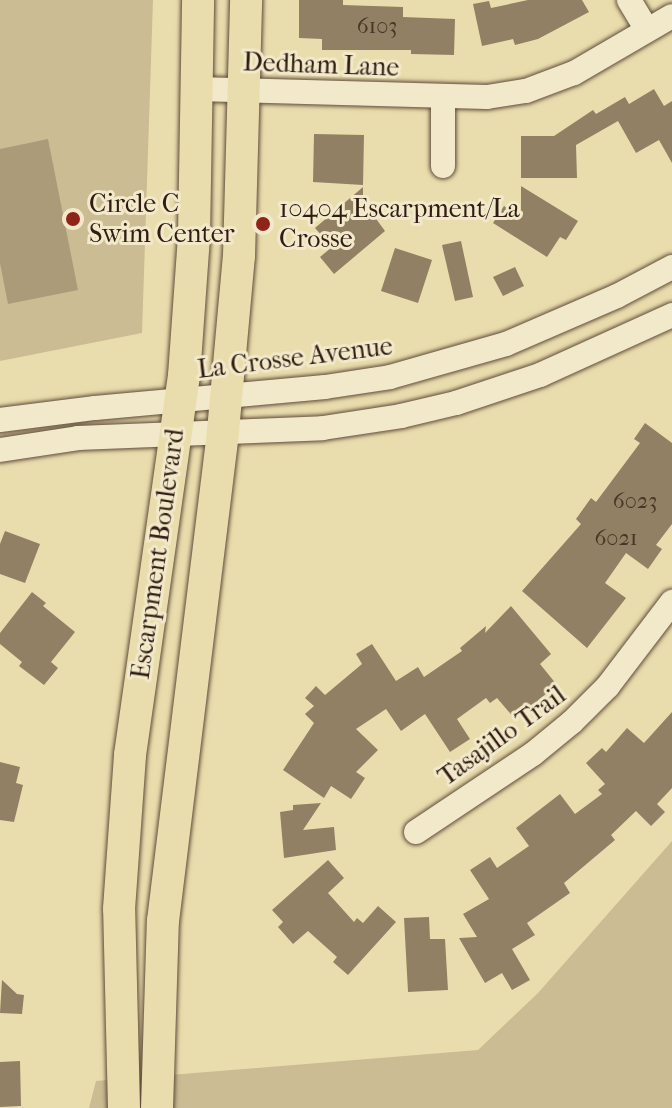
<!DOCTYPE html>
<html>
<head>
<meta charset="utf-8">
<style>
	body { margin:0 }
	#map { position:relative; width:672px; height:1108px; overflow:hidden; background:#eaddad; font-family:"IM FELL French Canon",serif }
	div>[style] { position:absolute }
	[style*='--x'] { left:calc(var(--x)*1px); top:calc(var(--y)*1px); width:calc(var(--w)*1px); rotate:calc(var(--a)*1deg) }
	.green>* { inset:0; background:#cbbc93 }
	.water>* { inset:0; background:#ab9b79 }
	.building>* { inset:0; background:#918063 }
	.roads { filter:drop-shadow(0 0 2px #5f4c3a) drop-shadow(0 0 2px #5f4c3a) }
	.minor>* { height:24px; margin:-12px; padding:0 12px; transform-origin:12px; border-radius:12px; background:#f1e9ca }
	.major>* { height:32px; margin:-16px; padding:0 16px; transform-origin:16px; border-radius:16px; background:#eaddad }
	.dots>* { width:22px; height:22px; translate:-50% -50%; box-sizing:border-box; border:4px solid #f1e9ca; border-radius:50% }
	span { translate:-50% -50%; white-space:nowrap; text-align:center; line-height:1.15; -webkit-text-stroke:6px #f1e9ca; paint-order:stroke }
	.number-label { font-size:22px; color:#493527 }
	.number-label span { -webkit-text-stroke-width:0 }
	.street-label { font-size:26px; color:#311c13 }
	.poi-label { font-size:26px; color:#311c13 }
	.left { translate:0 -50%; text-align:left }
</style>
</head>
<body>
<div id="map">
	<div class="green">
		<div style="clip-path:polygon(0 0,153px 0,142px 333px,0 361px)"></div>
		<div style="clip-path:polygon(672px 841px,672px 1108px,89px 1108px,96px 1081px,478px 1050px,538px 993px)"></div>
	</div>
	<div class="water">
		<div style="clip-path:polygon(48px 139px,78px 290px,8px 304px,0 263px,0 149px)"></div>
	</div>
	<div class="building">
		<div style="clip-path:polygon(299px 0,343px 0,343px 5px,403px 7px,403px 17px,455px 19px,454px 55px,411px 54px,411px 50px,322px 50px,322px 39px,299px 38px)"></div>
		<div style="clip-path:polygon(528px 0,582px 0,589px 12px,538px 39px,515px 45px,513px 39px,482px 46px,473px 4px,489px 1px,491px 8px)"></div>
		<div style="clip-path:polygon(654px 89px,664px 106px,672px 101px,672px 163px,659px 140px,636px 153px,618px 121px,576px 145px,577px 178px,521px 178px,521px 136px,554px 136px,593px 110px,596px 114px,625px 97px,629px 104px)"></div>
		<div style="clip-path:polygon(314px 134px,364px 135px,363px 185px,313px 182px)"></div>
		<div style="clip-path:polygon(521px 186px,578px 221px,566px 240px,560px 237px,547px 257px,493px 223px,504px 206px,521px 216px)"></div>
		<div style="clip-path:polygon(363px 187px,363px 201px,385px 231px,334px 274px,320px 257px,332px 247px,315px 228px)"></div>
		<div style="clip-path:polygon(461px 241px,473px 297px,455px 301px,442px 245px)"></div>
		<div style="clip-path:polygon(395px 248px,432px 260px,418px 303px,381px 291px)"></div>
		<div style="clip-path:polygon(515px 267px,524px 286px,503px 296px,493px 277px)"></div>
		<div style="clip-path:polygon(645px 423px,672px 443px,672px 524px,656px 545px,662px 549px,648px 569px,626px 553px,605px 583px,626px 598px,587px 648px,522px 591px,581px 524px,576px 519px,591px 498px,596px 502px,640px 443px,634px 439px)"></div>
		<div style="clip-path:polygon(5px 531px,40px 544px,25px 583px,0 574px,0 544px)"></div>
		<div style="clip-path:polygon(32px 592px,46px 603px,43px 606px,75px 632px,51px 662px,58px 668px,44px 685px,19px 666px,22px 662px,0 644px,0 633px)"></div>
		<div style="clip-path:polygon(511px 606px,551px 654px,540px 664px,557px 685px,515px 719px,497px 698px,490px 703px,486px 698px,457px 719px,470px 739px,450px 752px,425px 714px,401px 731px,386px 709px,356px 729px,378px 750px,356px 772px,365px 778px,351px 799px,331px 786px,324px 798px,283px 770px,314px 723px,305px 714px,314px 706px,305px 698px,316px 686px,325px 695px,362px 664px,356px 654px,372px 644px,396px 681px,418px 667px,424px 677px,462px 651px,460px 648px,486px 626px,485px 633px)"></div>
		<div style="clip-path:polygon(672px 712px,672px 788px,657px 804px,665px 812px,651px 826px,636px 811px,611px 835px,615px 840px,564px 883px,570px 893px,527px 923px,535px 935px,512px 949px,530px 980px,512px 990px,502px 973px,485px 983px,459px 938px,477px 937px,463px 914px,489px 899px,470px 870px,490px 857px,497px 868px,529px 846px,516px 828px,560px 794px,575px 814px,602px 794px,598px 790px,605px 784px,586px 763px,602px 748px,606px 752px,627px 728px,644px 743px)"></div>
		<div style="clip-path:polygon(0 762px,20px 767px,16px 783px,23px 785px,14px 822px,0 820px)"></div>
		<div style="clip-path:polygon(321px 803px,303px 830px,334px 827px,336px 850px,284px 858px,280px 812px,293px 810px,293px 805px)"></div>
		<div style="clip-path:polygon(328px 860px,344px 878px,328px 893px,354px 922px,357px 918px,363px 923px,378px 906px,396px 922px,348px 975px,333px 962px,337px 957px,308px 931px,293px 944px,278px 927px,283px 922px,272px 910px)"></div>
		<div style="clip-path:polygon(429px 917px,430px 939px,445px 939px,448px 990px,408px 992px,404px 918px)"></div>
		<div style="clip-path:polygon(2px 980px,17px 994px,24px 995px,22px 1014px,0 1013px)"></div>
		<div style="clip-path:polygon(20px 1061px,21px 1106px,0 1107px,0 1062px)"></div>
	</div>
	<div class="roads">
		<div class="minor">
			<div style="--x:629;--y:0;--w:35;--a:59"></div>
			<div style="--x:197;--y:89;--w:290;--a:1.6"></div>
			<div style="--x:487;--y:97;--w:39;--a:-9"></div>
			<div style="--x:526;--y:91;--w:51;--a:-20.6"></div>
			<div style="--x:574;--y:73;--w:113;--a:-30.2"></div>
			<div style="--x:443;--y:96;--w:70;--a:90"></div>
			<div style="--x:0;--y:420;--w:96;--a:-7.2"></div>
			<div style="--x:95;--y:408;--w:231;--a:-5.2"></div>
			<div style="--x:325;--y:387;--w:66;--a:-8.7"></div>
			<div style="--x:390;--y:377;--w:121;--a:-15.9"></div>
			<div style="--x:506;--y:344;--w:121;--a:-23.4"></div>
			<div style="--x:617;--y:296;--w:62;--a:-27.8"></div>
			<div style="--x:0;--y:450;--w:79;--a:-8.7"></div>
			<div style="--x:78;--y:438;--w:245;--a:-2.3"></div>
			<div style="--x:323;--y:428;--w:79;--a:-8.7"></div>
			<div style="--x:401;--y:416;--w:57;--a:-13.3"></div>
			<div style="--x:456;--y:403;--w:89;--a:-18.4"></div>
			<div style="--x:540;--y:375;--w:145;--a:-24.4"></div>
			<div style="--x:416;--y:832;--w:141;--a:-33.7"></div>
			<div style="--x:533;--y:754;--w:50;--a:-39.4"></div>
			<div style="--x:572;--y:722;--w:51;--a:-45"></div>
			<div style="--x:608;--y:686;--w:106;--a:-52.7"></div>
		</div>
		<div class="major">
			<div style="--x:124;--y:1108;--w:199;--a:-91.4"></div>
			<div style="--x:119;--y:909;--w:154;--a:-85.9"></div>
			<div style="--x:130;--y:755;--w:383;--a:-81.9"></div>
			<div style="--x:184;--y:376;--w:140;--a:-85.9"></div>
			<div style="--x:194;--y:236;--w:236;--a:-89"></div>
			<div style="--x:157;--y:1108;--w:187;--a:-88.2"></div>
			<div style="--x:163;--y:921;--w:494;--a:-83"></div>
			<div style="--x:223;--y:431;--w:176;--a:-84.8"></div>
			<div style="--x:239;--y:256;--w:256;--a:-88.4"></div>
		</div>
	</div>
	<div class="dots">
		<div style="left:73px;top:219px;background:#8f2418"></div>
		<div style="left:263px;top:224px;background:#8f2418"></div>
	</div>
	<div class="number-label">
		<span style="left:377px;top:27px">6103</span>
		<span style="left:635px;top:502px">6023</span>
		<span style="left:616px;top:539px">6021</span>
	</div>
	<div class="street-label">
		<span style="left:321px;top:65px;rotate:2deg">Dedham Lane</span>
		<span style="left:295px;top:358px;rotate:-7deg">La Crosse Avenue</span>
		<span style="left:158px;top:554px;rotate:-82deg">Escarpment Boulevard</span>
		<span style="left:502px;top:736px;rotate:-36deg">Tasajillo Trail</span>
	</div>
	<div class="poi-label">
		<span class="left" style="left:89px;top:219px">Circle C<br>Swim Center</span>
		<span class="left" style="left:279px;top:224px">10404 Escarpment/La<br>Crosse</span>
	</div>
</div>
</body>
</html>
